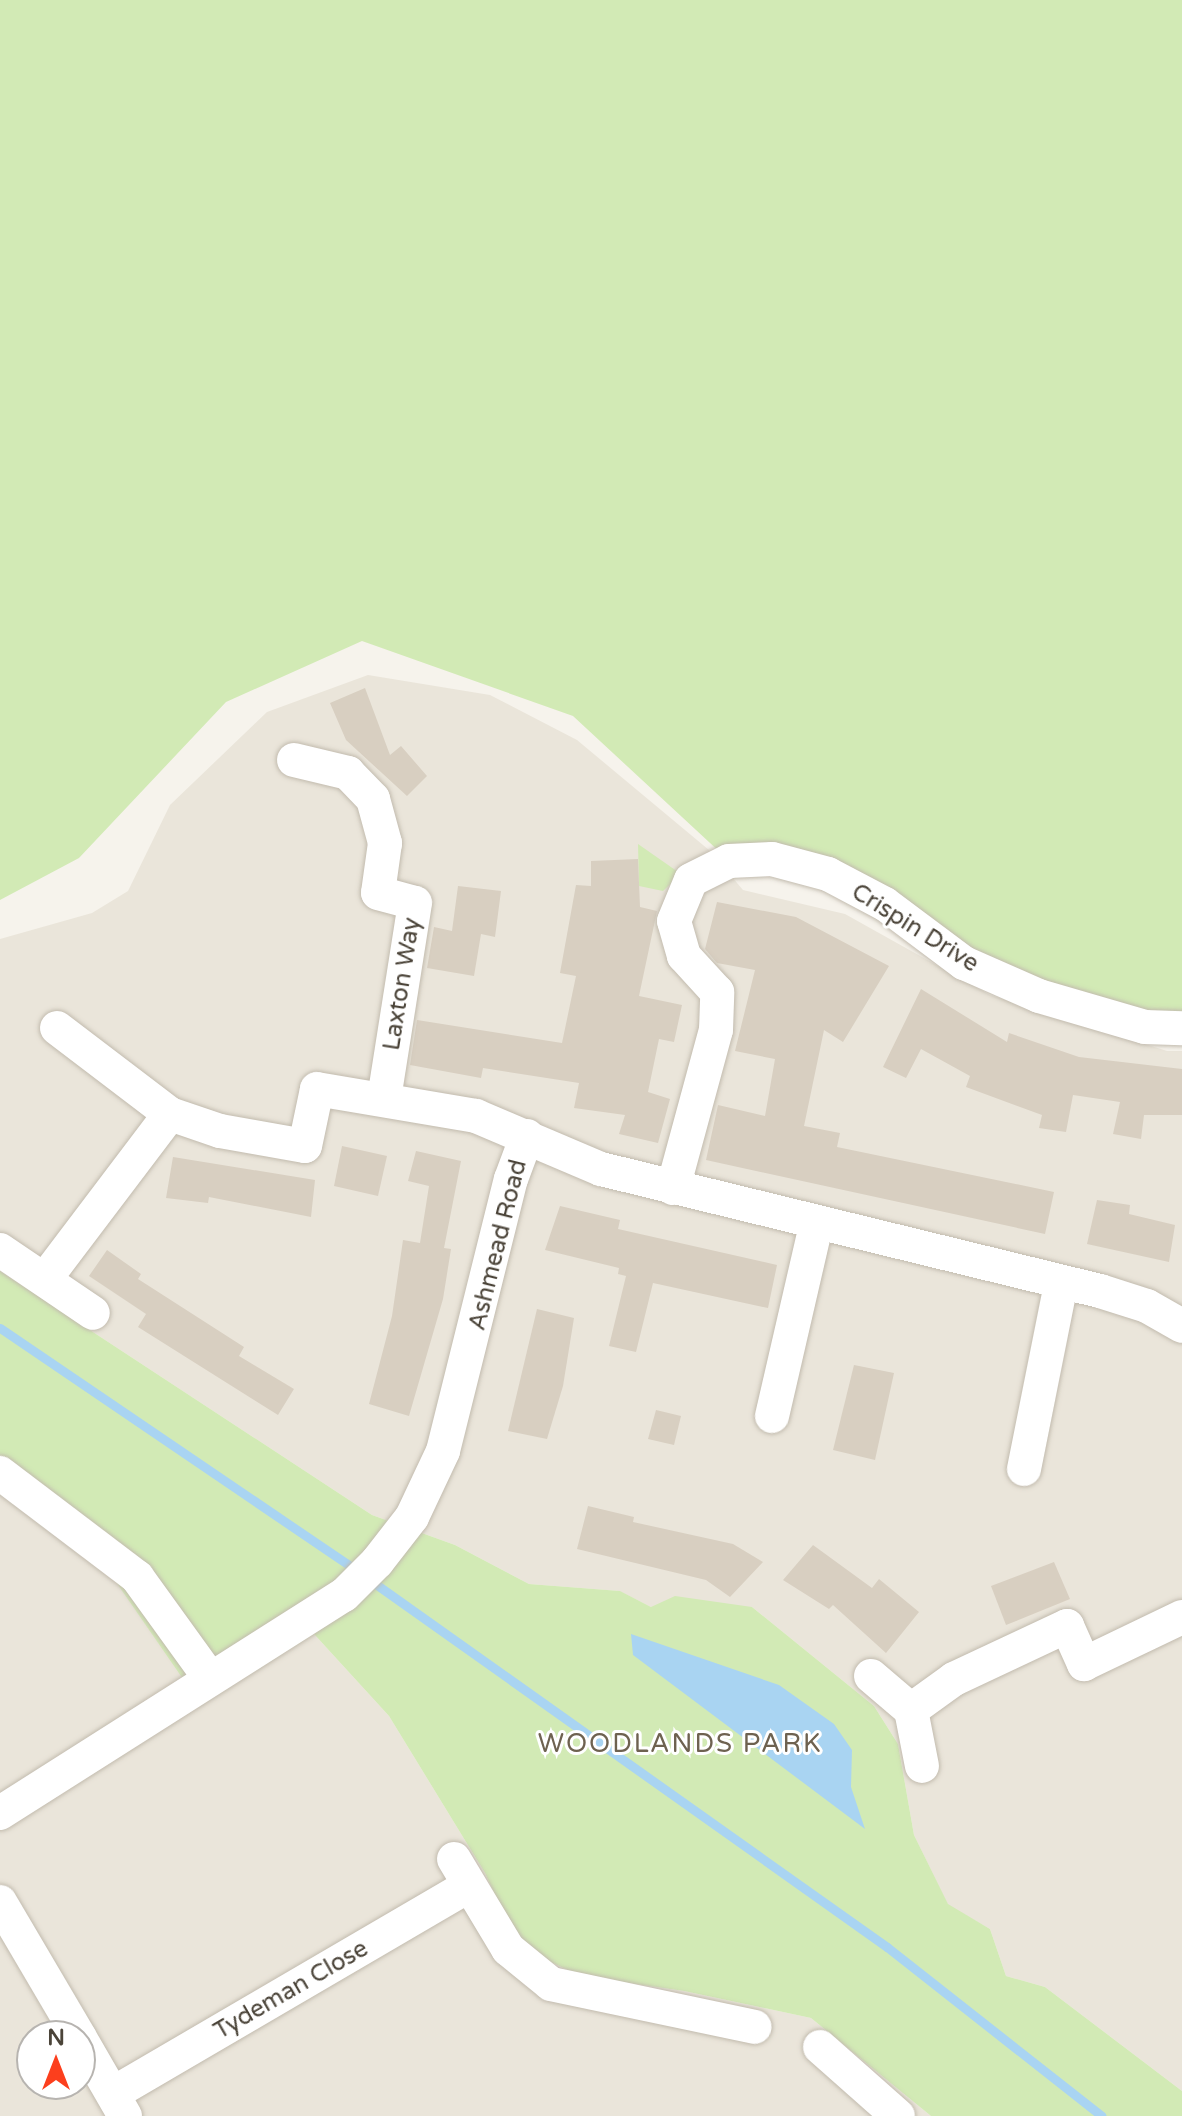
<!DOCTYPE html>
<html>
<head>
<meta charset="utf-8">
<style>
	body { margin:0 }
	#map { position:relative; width:1182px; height:2116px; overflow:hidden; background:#f6f3ec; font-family:"Varela Round",sans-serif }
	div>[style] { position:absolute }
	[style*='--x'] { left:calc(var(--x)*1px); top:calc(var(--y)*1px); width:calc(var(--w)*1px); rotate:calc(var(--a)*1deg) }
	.residential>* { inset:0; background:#eae5da }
	.green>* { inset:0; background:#d2eab5 }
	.water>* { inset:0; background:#a9d4f2 }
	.stream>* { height:9px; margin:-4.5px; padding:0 4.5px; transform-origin:4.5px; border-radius:4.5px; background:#a9d4f2 }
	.building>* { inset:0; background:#d8cfc1 }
	.roads { filter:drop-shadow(0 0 2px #c2bbae) drop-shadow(0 0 2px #c2bbae) }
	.street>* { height:34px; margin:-17px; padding:0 17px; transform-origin:17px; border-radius:17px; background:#fff }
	span { translate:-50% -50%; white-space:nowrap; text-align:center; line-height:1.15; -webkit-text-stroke:6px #fff; paint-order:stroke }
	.street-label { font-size:24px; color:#4b4439 }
	.neighbourhood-label { font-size:26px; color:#6e6250; letter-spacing:2px }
	.north { position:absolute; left:16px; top:2020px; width:80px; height:80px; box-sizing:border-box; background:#fff; border:2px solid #b7b4b0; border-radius:50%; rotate:0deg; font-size:22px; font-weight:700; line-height:32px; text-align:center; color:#4b4439 }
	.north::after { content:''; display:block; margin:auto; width:28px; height:36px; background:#fc3f1d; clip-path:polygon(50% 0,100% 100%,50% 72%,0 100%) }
</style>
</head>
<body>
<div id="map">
	<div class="residential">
		<div style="clip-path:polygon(368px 675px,490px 695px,577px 740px,709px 850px,743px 890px,845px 914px,990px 995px,1167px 1051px,1182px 1051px,1182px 2091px,1045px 1987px,1006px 1976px,990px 1929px,948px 1905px,914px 1835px,898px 1744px,874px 1706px,752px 1607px,651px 1607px,619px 1591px,529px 1584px,455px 1545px,372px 1515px,0 1271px,0 939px,92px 913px,128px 891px,170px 805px,267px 712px)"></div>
		<div style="clip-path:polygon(evenodd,0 1493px,314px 1634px,389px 1716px,485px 1873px,518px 1946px,580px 1976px,684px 1991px,811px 2018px,931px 2116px,0 2116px,0 1493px,32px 2036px,80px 2036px,80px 2084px,32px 2084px,32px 2036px)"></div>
	</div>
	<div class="green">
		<div style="clip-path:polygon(0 0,1182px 0,1182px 1019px,1041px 991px,862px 879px,723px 855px,573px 716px,362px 641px,226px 702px,79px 858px,0 900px)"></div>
		<div style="clip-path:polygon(638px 844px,681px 874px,663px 891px,639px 886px)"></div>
		<div style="clip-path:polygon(0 1271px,372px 1515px,455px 1545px,529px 1584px,620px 1591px,651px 1607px,675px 1596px,752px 1607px,874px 1706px,898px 1744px,914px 1835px,948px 1904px,990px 1929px,1006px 1976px,1045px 1987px,1182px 2091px,1182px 2116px,931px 2116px,811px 2018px,684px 1991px,580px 1976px,518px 1946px,485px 1873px,389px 1716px,314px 1634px,201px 1705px,116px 1582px,0 1493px)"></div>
	</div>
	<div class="water">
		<div style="clip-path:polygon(631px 1634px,779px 1685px,834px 1724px,852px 1750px,851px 1787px,865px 1829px,633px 1655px)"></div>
	</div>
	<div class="stream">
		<div style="--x:0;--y:1328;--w:432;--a:34.2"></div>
		<div style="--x:370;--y:1580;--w:634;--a:35.37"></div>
		<div style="--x:887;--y:1947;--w:273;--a:38.2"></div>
	</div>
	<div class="building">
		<div style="clip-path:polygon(365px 688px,390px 755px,401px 746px,427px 776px,407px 796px,346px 740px,330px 703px)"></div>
		<div style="clip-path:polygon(638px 859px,640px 907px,657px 911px,639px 996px,682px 1005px,674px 1042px,659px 1039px,648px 1092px,670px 1099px,658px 1143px,619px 1134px,625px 1115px,574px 1108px,579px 1083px,483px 1068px,481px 1078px,410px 1065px,417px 1020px,562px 1043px,576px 976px,560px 973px,576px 885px,591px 886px,591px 861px)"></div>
		<div style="clip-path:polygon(458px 886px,501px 891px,495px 937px,481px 934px,474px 976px,427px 968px,434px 927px,452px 931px)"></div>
		<div style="clip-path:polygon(717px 902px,796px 917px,889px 966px,843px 1042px,824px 1030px,804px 1126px,840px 1133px,837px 1147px,1054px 1192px,1045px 1234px,706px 1160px,718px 1105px,765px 1116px,775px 1059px,735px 1051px,755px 970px,717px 963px,705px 949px)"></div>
		<div style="clip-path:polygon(921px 989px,1007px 1042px,1009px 1033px,1079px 1057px,1182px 1069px,1182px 1115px,1144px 1115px,1141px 1139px,1113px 1134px,1120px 1102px,1073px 1095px,1066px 1132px,1039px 1128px,1042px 1115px,966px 1087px,970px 1076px,921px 1049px,906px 1078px,883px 1067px)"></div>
		<div style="clip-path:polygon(342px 1146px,387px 1156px,378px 1196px,334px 1186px)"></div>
		<div style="clip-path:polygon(416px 1151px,461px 1161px,444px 1248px,451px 1249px,443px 1299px,409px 1416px,369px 1404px,392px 1316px,403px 1240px,420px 1243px,429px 1186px,408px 1181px)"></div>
		<div style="clip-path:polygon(173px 1157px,315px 1180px,311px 1217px,209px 1197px,208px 1203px,166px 1198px)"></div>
		<div style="clip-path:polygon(1097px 1200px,1130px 1205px,1129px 1214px,1175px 1225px,1169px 1262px,1087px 1244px)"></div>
		<div style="clip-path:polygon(560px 1206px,620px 1220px,618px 1229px,777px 1265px,768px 1308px,653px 1283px,636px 1352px,609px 1346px,626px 1276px,618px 1274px,619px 1268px,545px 1250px)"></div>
		<div style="clip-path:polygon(107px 1250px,141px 1274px,138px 1279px,244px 1347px,239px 1356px,294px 1389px,278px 1415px,138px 1327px,146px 1314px,89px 1276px)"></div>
		<div style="clip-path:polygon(537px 1309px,574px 1318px,563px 1386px,547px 1439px,508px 1431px)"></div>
		<div style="clip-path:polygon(854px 1365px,894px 1373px,875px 1460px,833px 1450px)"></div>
		<div style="clip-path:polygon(656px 1410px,681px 1416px,674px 1445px,648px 1439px)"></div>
		<div style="clip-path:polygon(588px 1506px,634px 1517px,633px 1522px,733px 1544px,763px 1562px,730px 1597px,706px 1580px,577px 1549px)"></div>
		<div style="clip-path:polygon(813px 1545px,872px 1588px,879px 1579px,919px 1612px,886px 1653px,833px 1605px,829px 1609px,783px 1580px)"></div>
		<div style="clip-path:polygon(1054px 1562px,1070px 1599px,1006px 1625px,991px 1586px)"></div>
	</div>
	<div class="roads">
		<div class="street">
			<div style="--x:294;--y:760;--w:56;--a:13.5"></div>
			<div style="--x:348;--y:773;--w:36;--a:46"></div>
			<div style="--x:373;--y:799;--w:46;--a:74.7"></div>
			<div style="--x:385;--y:843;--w:50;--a:98"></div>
			<div style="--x:378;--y:893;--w:38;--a:15"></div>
			<div style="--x:415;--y:903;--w:197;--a:99"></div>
			<div style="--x:57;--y:1028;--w:142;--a:37.3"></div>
			<div style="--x:170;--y:1114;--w:53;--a:18.8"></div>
			<div style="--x:220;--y:1131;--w:86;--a:10"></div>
			<div style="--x:305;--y:1146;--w:58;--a:-78.1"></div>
			<div style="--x:317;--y:1089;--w:161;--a:9.6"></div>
			<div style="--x:476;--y:1116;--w:136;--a:23"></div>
			<div style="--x:601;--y:1169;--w:514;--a:13.74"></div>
			<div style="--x:1100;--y:1291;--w:49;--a:17.7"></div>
			<div style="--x:1147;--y:1306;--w:40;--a:29.7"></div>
			<div style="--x:673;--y:1188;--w:164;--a:-74.8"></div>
			<div style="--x:716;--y:1030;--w:38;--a:-88"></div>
			<div style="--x:717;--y:992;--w:49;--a:-132.5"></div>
			<div style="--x:684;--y:956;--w:36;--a:-106"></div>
			<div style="--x:674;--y:921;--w:44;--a:-67.5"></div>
			<div style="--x:691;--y:880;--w:42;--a:-26.6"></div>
			<div style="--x:729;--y:861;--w:43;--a:-2.7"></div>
			<div style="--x:772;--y:859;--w:58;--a:15"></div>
			<div style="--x:828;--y:874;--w:64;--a:27.8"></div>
			<div style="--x:885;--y:904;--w:99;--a:36.8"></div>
			<div style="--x:964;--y:963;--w:82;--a:23.7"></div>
			<div style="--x:1039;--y:996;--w:110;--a:16.3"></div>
			<div style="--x:1145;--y:1027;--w:37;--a:2"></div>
			<div style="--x:0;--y:1250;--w:112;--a:34.1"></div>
			<div style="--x:45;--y:1279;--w:207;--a:-52.9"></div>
			<div style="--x:772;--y:1416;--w:195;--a:-77"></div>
			<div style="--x:1024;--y:1469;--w:190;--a:-78.7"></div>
			<div style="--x:0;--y:1473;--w:172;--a:37.2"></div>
			<div style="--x:137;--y:1577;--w:123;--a:54.2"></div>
			<div style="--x:871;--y:1676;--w:52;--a:40.4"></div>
			<div style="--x:911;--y:1710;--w:57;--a:78.9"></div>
			<div style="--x:911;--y:1710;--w:53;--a:-35.8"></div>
			<div style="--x:954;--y:1679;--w:125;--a:-25.1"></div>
			<div style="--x:1067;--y:1626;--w:42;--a:65.9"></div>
			<div style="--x:1084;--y:1664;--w:109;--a:-25.6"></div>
			<div style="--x:0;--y:1813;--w:407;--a:-32.4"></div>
			<div style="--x:344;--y:1595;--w:47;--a:-45"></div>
			<div style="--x:377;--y:1562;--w:57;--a:-52.1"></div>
			<div style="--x:412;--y:1517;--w:73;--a:-64.8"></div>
			<div style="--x:443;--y:1451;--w:280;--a:-76"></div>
			<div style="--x:511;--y:1179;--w:46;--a:-69.6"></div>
			<div style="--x:454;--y:1859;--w:105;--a:59"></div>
			<div style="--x:508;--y:1949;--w:55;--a:39.1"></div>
			<div style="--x:551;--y:1984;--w:208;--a:11.9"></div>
			<div style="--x:0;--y:1902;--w:156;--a:59.5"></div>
			<div style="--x:80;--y:2038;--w:90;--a:60"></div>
			<div style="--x:820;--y:2047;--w:104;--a:41.5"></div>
			<div style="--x:114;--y:2093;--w:409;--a:-30.3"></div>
		</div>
	</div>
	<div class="street-label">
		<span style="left:915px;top:928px;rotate:32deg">Crispin Drive</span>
		<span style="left:402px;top:984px;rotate:-81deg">Laxton Way</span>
		<span style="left:498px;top:1245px;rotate:-76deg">Ashmead Road</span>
		<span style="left:291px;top:1990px;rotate:-30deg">Tydeman Close</span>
	</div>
	<div class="neighbourhood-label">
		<span style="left:680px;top:1744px">WOODLANDS PARK</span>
	</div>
	<div class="north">N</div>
</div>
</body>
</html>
